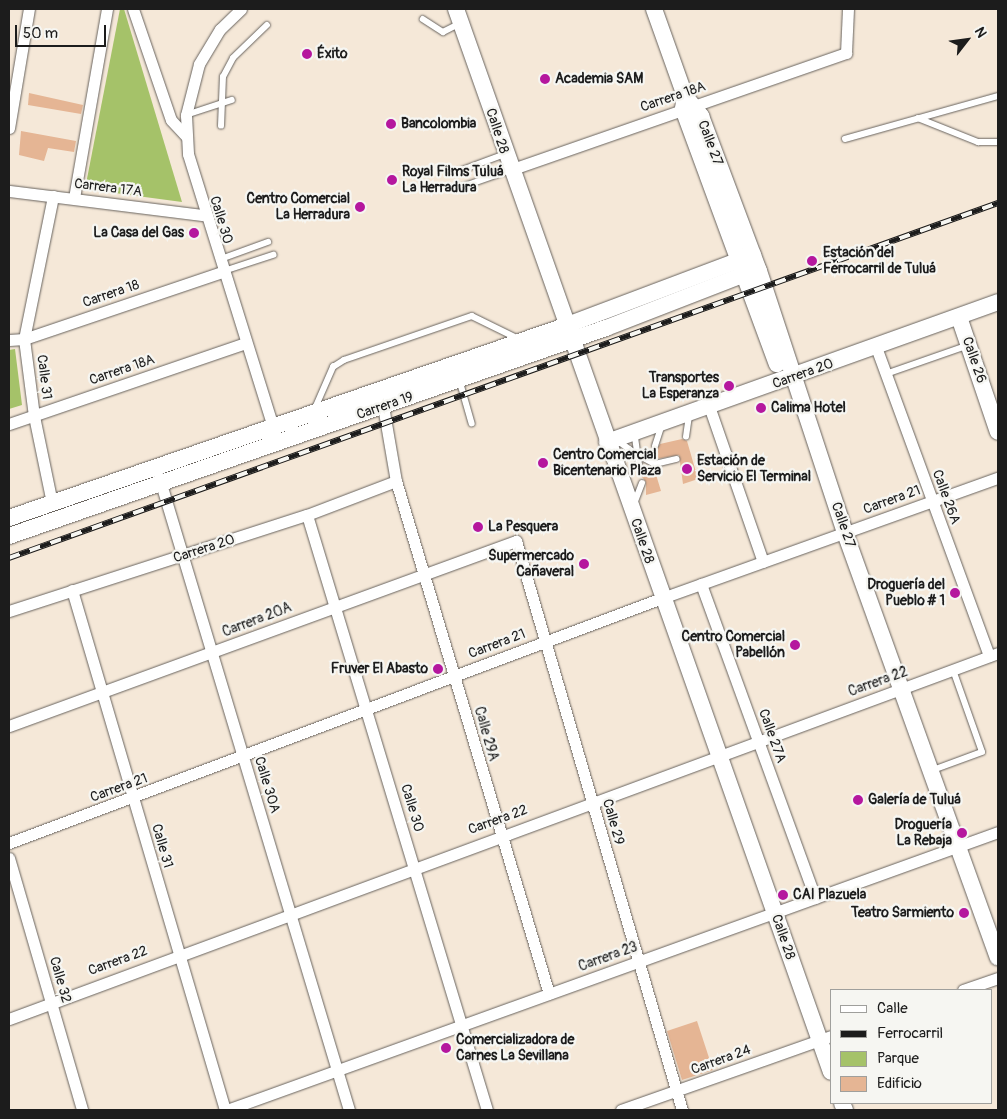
<!DOCTYPE html>
<html>
<head>
<meta charset="utf-8">
<style>
	body { margin:0 }
	#map { position:relative; width:1007px; height:1119px; overflow:hidden; background:#f5e8d8; font-family:Pangolin,sans-serif }
	div>[style] { position:absolute }
	[style*='--x'] { left:calc(var(--x)*1px); top:calc(var(--y)*1px); width:calc(var(--w)*1px); rotate:calc(var(--a)*1deg) }
	.green>* { inset:0; background:#a5c269 }
	.building>* { inset:0; background:#e5b594 }
	.roads { filter:drop-shadow(0 0 1px #68635e) drop-shadow(0 0 1px #68635e) }
	.lane>* { height:5.5px; margin:-2.75px; padding:0 2.75px; transform-origin:2.75px; border-radius:2.75px; background:#fff }
	.street>* { height:11px; margin:-5.5px; padding:0 5.5px; transform-origin:5.5px; border-radius:5.5px; background:#fff }
	.secondary>* { height:16px; margin:-8px; padding:0 8px; transform-origin:8px; border-radius:8px; background:#fff }
	.rail>* { height:5.5px; margin-top:-2.75px; transform-origin:0; background:repeating-linear-gradient(90deg,#f6f6f2 0 11px,#1c1c1c 0 22px); box-sizing:border-box; border-block:1px solid #1c1c1c }
	.dots>* { width:14px; height:14px; translate:-50% -50%; box-sizing:border-box; border:2px solid #f6f6f2; border-radius:50% }
	span { translate:-50% -50%; white-space:nowrap; text-align:center; line-height:1.15; -webkit-text-stroke:4.5px #f6f6f2; paint-order:stroke }
	.poi-label { font-size:14px; color:#1c1c1c; font-weight:700 }
	.left { translate:0 -50%; text-align:left }
	.right { translate:-100% -50%; text-align:right }
	.street-label { font-size:14px; color:#1c1c1c }
	.frame { position:absolute; inset:0; border:10px solid #1c1c1c; pointer-events:none }
	.legend { position:absolute; left:830px; top:989px; width:162px; height:115px; box-sizing:border-box; background:#f6f6f2; border:1px solid #9f9f9c; margin:0; padding:6px 9px; list-style:none; font-size:15px; color:#1c1c1c }
	.legend li { display:flex; align-items:center; gap:10px; height:25px }
	.legend b { width:25px; border:1px solid #9f9f9c }
	.north { position:absolute; left:942px; top:15px; width:50px; height:50px; -webkit-text-stroke:4px #f6f6f2; paint-order:stroke; rotate:60deg; font-size:14px; font-weight:700; line-height:20px; text-align:center; color:#1c1c1c }
	.north::after { content:''; display:block; margin:auto; width:18px; height:22px; background:#1c1c1c; clip-path:polygon(50% 0,100% 100%,50% 72%,0 100%) }
	.scale { position:absolute; left:15px; top:25px; width:91px; height:22px; box-sizing:border-box; border:2px solid #1c1c1c; border-top:0; padding-left:6px; font-size:15px; line-height:18px; white-space:nowrap; color:#1c1c1c; -webkit-text-stroke:4px #f6f6f2; paint-order:stroke }
</style>
</head>
<body>
<div id="map">
	<div class="green">
		<div style="clip-path:polygon(120px 9px,124px 9px,182px 202px,85px 189px)"></div>
		<div style="clip-path:polygon(15px 349px,22px 405px,9px 409px,9px 350px)"></div>
	</div>
	<div class="building">
		<div style="clip-path:polygon(29px 93px,83px 105px,81px 114px,28px 105px)"></div>
		<div style="clip-path:polygon(21px 131px,76px 141px,74px 152px,48px 148px,44px 161px,19px 155px)"></div>
		<div style="clip-path:polygon(682px 439px,687px 441px,698px 479px,683px 484px,679px 455px,656px 459px,647px 449px,656px 450px,660px 444px)"></div>
		<div style="clip-path:polygon(648px 466px,654px 468px,661px 491px,646px 495px,646px 482px,639px 473px)"></div>
		<div style="clip-path:polygon(697px 1021px,713px 1070px,682px 1080px,667px 1031px)"></div>
	</div>
	<div class="roads">
		<div class="lane">
			<div style="--x:423;--y:19;--w:24;--a:33"></div>
			<div style="--x:443;--y:32;--w:18;--a:-27"></div>
			<div style="--x:186;--y:115;--w:48;--a:-18.1"></div>
			<div style="--x:918;--y:118;--w:65;--a:21.8"></div>
			<div style="--x:978;--y:142;--w:20;--a:0"></div>
			<div style="--x:221;--y:126;--w:49;--a:-87.7"></div>
			<div style="--x:223;--y:77;--w:21;--a:-62"></div>
			<div style="--x:233;--y:58;--w:47;--a:-44.1"></div>
			<div style="--x:845;--y:139;--w:159;--a:-15.7"></div>
			<div style="--x:454;--y:173;--w:54;--a:-20.4"></div>
			<div style="--x:459;--y:188;--w:54;--a:-19.4"></div>
			<div style="--x:221;--y:259;--w:50;--a:-19.9"></div>
			<div style="--x:224;--y:271;--w:52;--a:-18.1"></div>
			<div style="--x:886;--y:374;--w:85;--a:-19.3"></div>
			<div style="--x:460;--y:381;--w:44;--a:74.1"></div>
			<div style="--x:316;--y:406;--w:43;--a:-66.4"></div>
			<div style="--x:333;--y:367;--w:13;--a:-32"></div>
			<div style="--x:344;--y:360;--w:135;--a:-19"></div>
			<div style="--x:472;--y:316;--w:50;--a:26.1"></div>
			<div style="--x:635;--y:434;--w:34;--a:82"></div>
			<div style="--x:686;--y:437;--w:22;--a:-82"></div>
			<div style="--x:617;--y:440;--w:26;--a:36"></div>
			<div style="--x:638;--y:455;--w:10;--a:0"></div>
			<div style="--x:655;--y:446;--w:20;--a:-72"></div>
			<div style="--x:638;--y:455;--w:19;--a:28"></div>
			<div style="--x:655;--y:464;--w:22;--a:-13"></div>
			<div style="--x:634;--y:504;--w:22;--a:-69"></div>
			<div style="--x:933;--y:770;--w:52;--a:-20.2"></div>
			<div style="--x:982;--y:752;--w:87;--a:-109.5"></div>
		</div>
		<div class="street">
			<div style="--x:133;--y:9;--w:117;--a:71.1"></div>
			<div style="--x:171;--y:120;--w:23;--a:47"></div>
			<div style="--x:241;--y:9;--w:29;--a:136"></div>
			<div style="--x:220;--y:29;--w:41;--a:121"></div>
			<div style="--x:199;--y:64;--w:53;--a:104.3"></div>
			<div style="--x:186;--y:115;--w:39;--a:87"></div>
			<div style="--x:188;--y:154;--w:293;--a:72.7"></div>
			<div style="--x:9;--y:128;--w:121;--a:-80.5"></div>
			<div style="--x:510;--y:170;--w:356;--a:-19.2"></div>
			<div style="--x:846;--y:53;--w:44;--a:-87.4"></div>
			<div style="--x:9;--y:191;--w:195;--a:7.1"></div>
			<div style="--x:74;--y:198;--w:192;--a:-80.1"></div>
			<div style="--x:9;--y:340;--w:15;--a:-4"></div>
			<div style="--x:24;--y:339;--w:209;--a:-18.7"></div>
			<div style="--x:876;--y:347;--w:329;--a:69.9"></div>
			<div style="--x:383;--y:406;--w:76;--a:80.2"></div>
			<div style="--x:396;--y:481;--w:535;--a:73.39"></div>
			<div style="--x:709;--y:406;--w:165;--a:70.9"></div>
			<div style="--x:9;--y:424;--w:250;--a:-18.9"></div>
			<div style="--x:159;--y:477;--w:661;--a:73.29"></div>
			<div style="--x:52;--y:503;--w:89;--a:-101.7"></div>
			<div style="--x:34;--y:416;--w:78;--a:-97.4"></div>
			<div style="--x:24;--y:339;--w:146;--a:-78.5"></div>
			<div style="--x:307;--y:515;--w:622;--a:73.17"></div>
			<div style="--x:701;--y:584;--w:334;--a:70"></div>
			<div style="--x:72;--y:590;--w:542;--a:73.6"></div>
			<div style="--x:9;--y:611;--w:313;--a:-17.9"></div>
			<div style="--x:307;--y:515;--w:95;--a:-20.9"></div>
			<div style="--x:9;--y:726;--w:540;--a:-20.05"></div>
			<div style="--x:516;--y:541;--w:593;--a:73.74"></div>
			<div style="--x:9;--y:843;--w:697;--a:-20.57"></div>
			<div style="--x:662;--y:598;--w:357;--a:-19.7"></div>
			<div style="--x:9;--y:858;--w:262;--a:73.8"></div>
			<div style="--x:963;--y:990;--w:37;--a:-19"></div>
			<div style="--x:9;--y:1019;--w:1055;--a:-20.31"></div>
			<div style="--x:227;--y:1110;--w:820;--a:-19.83"></div>
			<div style="--x:621;--y:1110;--w:223;--a:-19.4"></div>
		</div>
		<div class="secondary">
			<div style="--x:456;--y:9;--w:1127;--a:70.57"></div>
			<div style="--x:654;--y:9;--w:92;--a:70.4"></div>
			<div style="--x:685;--y:96;--w:26;--a:51"></div>
			<div style="--x:701;--y:116;--w:165;--a:69.5"></div>
			<div style="--x:759;--y:271;--w:276;--a:71.8"></div>
			<div style="--x:845;--y:533;--w:451;--a:70.2"></div>
			<div style="--x:685;--y:96;--w:13;--a:99"></div>
			<div style="--x:683;--y:109;--w:272;--a:69.8"></div>
			<div style="--x:959;--y:317;--w:121;--a:71.3"></div>
			<div style="--x:607;--y:442;--w:415;--a:-19.7"></div>
			<div style="--x:9;--y:518;--w:588;--a:-19.05"></div>
			<div style="--x:565;--y:326;--w:201;--a:-20.7"></div>
			<div style="--x:9;--y:536;--w:632;--a:-19.21"></div>
			<div style="--x:606;--y:328;--w:163;--a:-21.2"></div>
			<div style="--x:842;--y:1103;--w:8;--a:67"></div>
		</div>
	</div>
	<div class="rail">
		<div style="--x:9;--y:558;--w:1051;--a:-19.75"></div>
	</div>
	<div class="dots">
		<div style="left:307px;top:54px;background:#b5179e"></div>
		<div style="left:545px;top:79px;background:#b5179e"></div>
		<div style="left:391px;top:124px;background:#b5179e"></div>
		<div style="left:392px;top:180px;background:#b5179e"></div>
		<div style="left:360px;top:207px;background:#b5179e"></div>
		<div style="left:194px;top:233px;background:#b5179e"></div>
		<div style="left:812px;top:261px;background:#b5179e"></div>
		<div style="left:729px;top:386px;background:#b5179e"></div>
		<div style="left:761px;top:408px;background:#b5179e"></div>
		<div style="left:543px;top:463px;background:#b5179e"></div>
		<div style="left:687px;top:469px;background:#b5179e"></div>
		<div style="left:478px;top:527px;background:#b5179e"></div>
		<div style="left:584px;top:564px;background:#b5179e"></div>
		<div style="left:955px;top:593px;background:#b5179e"></div>
		<div style="left:795px;top:645px;background:#b5179e"></div>
		<div style="left:438px;top:669px;background:#b5179e"></div>
		<div style="left:858px;top:800px;background:#b5179e"></div>
		<div style="left:962px;top:833px;background:#b5179e"></div>
		<div style="left:783px;top:895px;background:#b5179e"></div>
		<div style="left:964px;top:913px;background:#b5179e"></div>
		<div style="left:446px;top:1048px;background:#b5179e"></div>
	</div>
	<div class="poi-label">
		<span class="left" style="left:317px;top:54px">Éxito</span>
		<span class="left" style="left:555px;top:79px">Academia SAM</span>
		<span class="left" style="left:401px;top:124px">Bancolombia</span>
		<span class="left" style="left:402px;top:180px">Royal Films Tuluá<br>La Herradura</span>
		<span class="right" style="left:350px;top:207px">Centro Comercial<br>La Herradura</span>
		<span class="right" style="left:184px;top:233px">La Casa del Gas</span>
		<span class="left" style="left:823px;top:261px">Estación del<br>Ferrocarril de Tuluá</span>
		<span class="right" style="left:719px;top:386px">Transportes<br>La Esperanza</span>
		<span class="left" style="left:771px;top:408px">Calima Hotel</span>
		<span class="left" style="left:553px;top:463px">Centro Comercial<br>Bicentenario Plaza</span>
		<span class="left" style="left:697px;top:469px">Estación de<br>Servicio El Terminal</span>
		<span class="left" style="left:488px;top:527px">La Pesquera</span>
		<span class="right" style="left:574px;top:564px">Supermercado<br>Cañaveral</span>
		<span class="right" style="left:945px;top:593px">Droguería del<br>Pueblo # 1</span>
		<span class="right" style="left:785px;top:645px">Centro Comercial<br>Pabellón</span>
		<span class="right" style="left:428px;top:669px">Fruver El Abasto</span>
		<span class="left" style="left:868px;top:800px">Galería de Tuluá</span>
		<span class="right" style="left:952px;top:833px">Droguería<br>La Rebaja</span>
		<span class="left" style="left:793px;top:895px">CAI Plazuela</span>
		<span class="right" style="left:954px;top:913px">Teatro Sarmiento</span>
		<span class="left" style="left:456px;top:1048px">Comercializadora de<br>Carnes La Sevillana</span>
	</div>
	<div class="street-label">
		<span style="left:673px;top:97px;rotate:-19deg">Carrera 18A</span>
		<span style="left:497px;top:131px;rotate:72deg">Calle 28</span>
		<span style="left:710px;top:143px;rotate:69deg">Calle 27</span>
		<span style="left:108px;top:188px;rotate:7deg">Carrera 17A</span>
		<span style="left:221px;top:220px;rotate:73deg">Calle 30</span>
		<span style="left:111px;top:294px;rotate:-19deg">Carrera 18</span>
		<span style="left:974px;top:360px;rotate:71deg">Calle 26</span>
		<span style="left:122px;top:370px;rotate:-19deg">Carrera 18A</span>
		<span style="left:803px;top:374px;rotate:-20deg">Carrera 20</span>
		<span style="left:44px;top:377px;rotate:83deg">Calle 31</span>
		<span style="left:385px;top:406px;rotate:-19deg">Carrera 19</span>
		<span style="left:946px;top:497px;rotate:70deg">Calle 26A</span>
		<span style="left:892px;top:500px;rotate:-20deg">Carrera 21</span>
		<span style="left:843px;top:525px;rotate:71deg">Calle 27</span>
		<span style="left:642px;top:541px;rotate:71deg">Calle 28</span>
		<span style="left:204px;top:549px;rotate:-18deg">Carrera 20</span>
		<span style="left:257px;top:620px;rotate:-21deg">Carrera 20A</span>
		<span style="left:497px;top:644px;rotate:-21deg">Carrera 21</span>
		<span style="left:878px;top:682px;rotate:-20deg">Carrera 22</span>
		<span style="left:486px;top:734px;rotate:74deg">Calle 29A</span>
		<span style="left:772px;top:736px;rotate:70deg">Calle 27A</span>
		<span style="left:267px;top:785px;rotate:73deg">Calle 30A</span>
		<span style="left:119px;top:788px;rotate:-20deg">Carrera 21</span>
		<span style="left:412px;top:808px;rotate:73deg">Calle 30</span>
		<span style="left:498px;top:820px;rotate:-20deg">Carrera 22</span>
		<span style="left:613px;top:822px;rotate:74deg">Calle 29</span>
		<span style="left:162px;top:846px;rotate:74deg">Calle 31</span>
		<span style="left:783px;top:937px;rotate:71deg">Calle 28</span>
		<span style="left:608px;top:957px;rotate:-20deg">Carrera 23</span>
		<span style="left:118px;top:961px;rotate:-20deg">Carrera 22</span>
		<span style="left:60px;top:980px;rotate:74deg">Calle 32</span>
		<span style="left:721px;top:1060px;rotate:-20deg">Carrera 24</span>
	</div>
	<div class="frame"></div>
	<ul class="legend">
	<li><b style="height:6px;background:#fff"></b>Calle</li>
	<li><b style="height:6px;background:#1c1c1c"></b>Ferrocarril</li>
	<li><b style="height:14px;background:#a5c269"></b>Parque</li>
	<li><b style="height:14px;background:#e5b594"></b>Edificio</li>
	</ul>
	<div class="north">N</div>
	<div class="scale">50 m</div>
</div>
</body>
</html>
